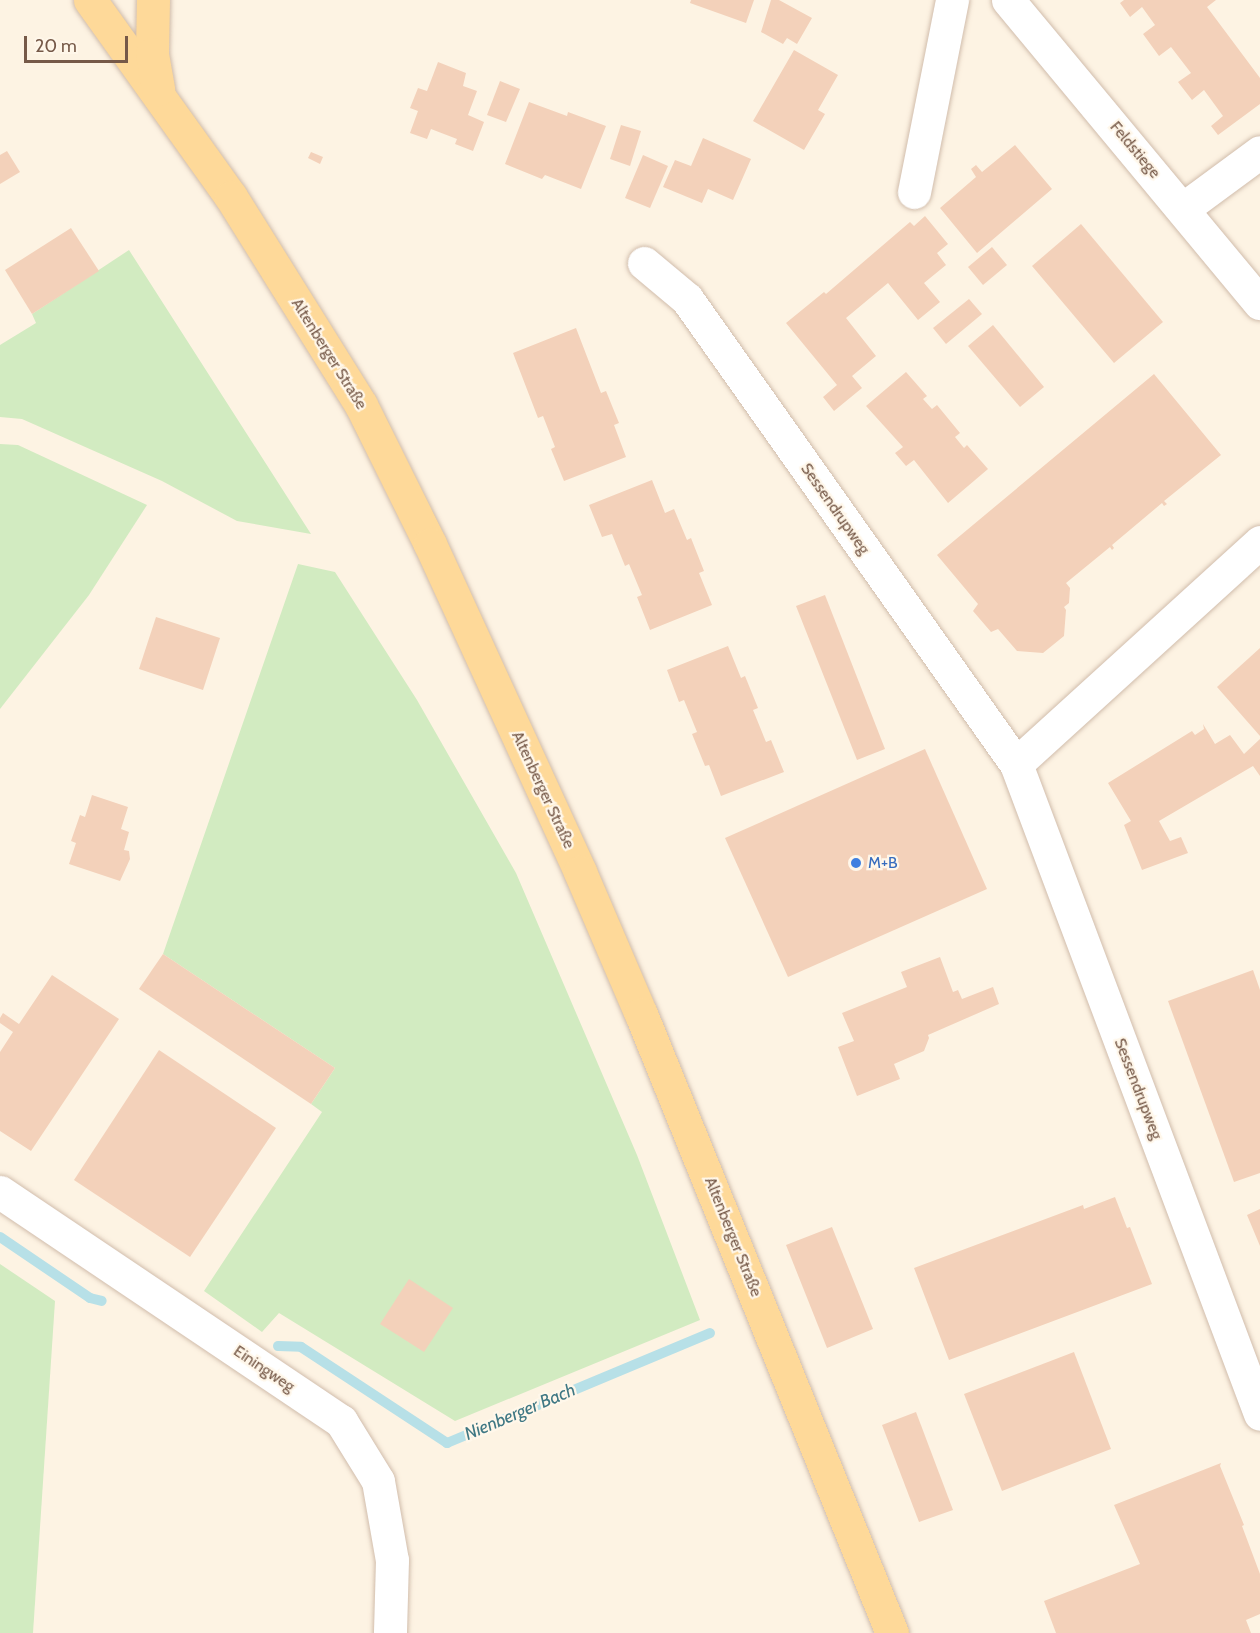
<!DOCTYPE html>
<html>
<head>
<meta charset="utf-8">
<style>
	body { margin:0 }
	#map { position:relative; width:1260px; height:1633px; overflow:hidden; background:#fdf3e3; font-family:Cabin,sans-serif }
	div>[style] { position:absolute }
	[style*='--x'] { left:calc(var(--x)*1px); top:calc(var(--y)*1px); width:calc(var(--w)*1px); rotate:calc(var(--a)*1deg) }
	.green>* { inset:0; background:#d2ebc1 }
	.stream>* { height:10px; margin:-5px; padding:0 5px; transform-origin:5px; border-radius:5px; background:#b7e0e7 }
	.building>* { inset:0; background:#f3d1ba }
	.roads { filter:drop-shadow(0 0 2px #d1bdac) drop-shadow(0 0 2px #d1bdac) }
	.minor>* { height:33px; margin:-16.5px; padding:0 16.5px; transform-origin:16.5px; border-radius:16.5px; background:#fff }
	.major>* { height:33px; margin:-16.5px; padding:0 16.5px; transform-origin:16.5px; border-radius:16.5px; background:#fed999 }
	.dots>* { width:16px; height:16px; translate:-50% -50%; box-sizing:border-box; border:3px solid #fff7ea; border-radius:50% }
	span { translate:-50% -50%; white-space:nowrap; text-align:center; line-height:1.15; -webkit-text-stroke:4.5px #fff7ea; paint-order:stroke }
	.street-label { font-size:16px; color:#765948 }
	.shop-label { font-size:16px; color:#366cbe }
	.left { translate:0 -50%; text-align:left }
	.water-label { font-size:18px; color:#3e7783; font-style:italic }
	.scale { position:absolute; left:24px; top:36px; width:104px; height:27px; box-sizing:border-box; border:3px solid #765948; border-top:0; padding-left:8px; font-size:18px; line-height:21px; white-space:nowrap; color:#765948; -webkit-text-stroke:4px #fff7ea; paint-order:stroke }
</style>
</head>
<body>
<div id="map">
	<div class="green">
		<div style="clip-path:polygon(129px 250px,311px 534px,237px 521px,162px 481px,22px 419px,0 417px,0 345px,36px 323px,32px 314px)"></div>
		<div style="clip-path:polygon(0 444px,18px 445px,147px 505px,89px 595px,0 709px)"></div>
		<div style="clip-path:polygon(298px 564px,335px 572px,417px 700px,516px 873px,637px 1155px,700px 1320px,455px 1421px,279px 1313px,262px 1332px,204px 1291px,322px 1112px,311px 1104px,335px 1068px,163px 954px)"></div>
		<div style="clip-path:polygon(0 1264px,55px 1301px,33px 1633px,0 1633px)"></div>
	</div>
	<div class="stream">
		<div style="--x:0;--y:1237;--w:109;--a:34.1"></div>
		<div style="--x:90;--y:1298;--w:12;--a:14"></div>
		<div style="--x:278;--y:1346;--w:23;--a:2"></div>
		<div style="--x:301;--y:1347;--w:175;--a:33.3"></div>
		<div style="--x:447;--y:1443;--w:285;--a:-22.7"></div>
	</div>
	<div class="building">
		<div style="clip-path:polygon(691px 0,754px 0,746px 23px,690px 3px)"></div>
		<div style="clip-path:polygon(771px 0,779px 0,812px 18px,797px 44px,787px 38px,783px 44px,761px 32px)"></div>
		<div style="clip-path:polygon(1124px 0,1216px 0,1207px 7px,1260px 78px,1260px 104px,1218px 135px,1211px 126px,1223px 116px,1204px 90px,1192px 100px,1178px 82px,1191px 73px,1171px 47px,1159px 56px,1143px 34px,1155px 25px,1142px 7px,1130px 17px,1120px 3px)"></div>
		<div style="clip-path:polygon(794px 50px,838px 75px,818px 110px,825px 114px,804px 150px,753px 121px)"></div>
		<div style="clip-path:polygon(438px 62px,466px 73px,463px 86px,477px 91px,468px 115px,484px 122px,473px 151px,455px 144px,457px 139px,431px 129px,427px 139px,410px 133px,418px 111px,410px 108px,418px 88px,427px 91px)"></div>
		<div style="clip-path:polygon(500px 81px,520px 89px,506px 122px,487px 115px)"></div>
		<div style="clip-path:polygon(529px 102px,567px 116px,568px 112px,606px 126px,581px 189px,545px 175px,542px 179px,505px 164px)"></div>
		<div style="clip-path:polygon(621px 125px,641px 131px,630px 166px,610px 159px)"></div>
		<div style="clip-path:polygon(703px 138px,751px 159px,733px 200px,708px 189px,702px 203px,663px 187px,675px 160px,691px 166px)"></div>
		<div style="clip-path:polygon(1015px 145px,1052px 189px,977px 253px,940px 208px,976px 177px,971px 169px,976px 165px,982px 172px)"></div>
		<div style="clip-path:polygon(7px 151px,20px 172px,0 184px,0 155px)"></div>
		<div style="clip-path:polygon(311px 152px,323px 157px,320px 164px,308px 158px)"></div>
		<div style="clip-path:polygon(643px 155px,668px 166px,650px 208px,625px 198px)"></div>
		<div style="clip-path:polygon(925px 216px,948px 244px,937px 253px,946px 265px,924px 283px,940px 302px,918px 320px,888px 283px,846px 318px,876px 356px,852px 376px,862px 388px,834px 411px,823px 397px,837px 385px,786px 323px,824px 292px,826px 294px,910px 222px,914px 226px)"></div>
		<div style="clip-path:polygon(1081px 224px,1163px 322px,1114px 363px,1032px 266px)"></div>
		<div style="clip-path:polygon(71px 228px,99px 271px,32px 314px,5px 270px)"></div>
		<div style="clip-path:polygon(992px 247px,1007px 265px,983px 285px,968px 267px)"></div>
		<div style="clip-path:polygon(969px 299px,982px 314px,946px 344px,933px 328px)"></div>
		<div style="clip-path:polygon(993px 325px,1044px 387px,1020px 407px,968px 346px)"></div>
		<div style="clip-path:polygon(576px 328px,601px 393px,606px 391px,619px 423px,614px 425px,626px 457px,564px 481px,551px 449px,555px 447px,543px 416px,538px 418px,513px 353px)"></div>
		<div style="clip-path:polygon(906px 372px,927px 396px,923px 399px,932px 409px,937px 405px,960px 433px,955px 437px,964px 448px,967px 445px,988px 469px,948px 503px,914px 460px,906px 466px,895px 453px,903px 447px,866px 406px)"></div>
		<div style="clip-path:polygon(1154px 374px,1221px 455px,1164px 501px,1167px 504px,1164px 506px,1162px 503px,1112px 545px,1114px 548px,1112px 550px,1110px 547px,1066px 583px,1070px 588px,1069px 603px,1064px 607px,1066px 610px,1064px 636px,1043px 653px,1017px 651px,998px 629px,991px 632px,973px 611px,978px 604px,937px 555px)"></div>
		<div style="clip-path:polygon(652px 480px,665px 513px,674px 509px,687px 540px,691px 538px,704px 571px,699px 573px,712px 605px,650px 630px,637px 597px,642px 595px,629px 564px,625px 566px,612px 534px,602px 537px,589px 505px)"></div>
		<div style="clip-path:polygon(825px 595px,885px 749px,857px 760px,796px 606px)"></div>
		<div style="clip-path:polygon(156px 617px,220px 638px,203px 690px,139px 669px)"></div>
		<div style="clip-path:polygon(728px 646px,741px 678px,745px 676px,758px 708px,753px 710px,766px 742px,771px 740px,784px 772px,721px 796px,709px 765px,705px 766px,692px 734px,697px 732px,684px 700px,679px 702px,667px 670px)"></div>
		<div style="clip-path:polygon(1260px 648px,1260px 736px,1217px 687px)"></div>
		<div style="clip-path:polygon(1203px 724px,1215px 744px,1230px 735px,1244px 754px,1260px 739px,1260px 776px,1253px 766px,1159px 821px,1170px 841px,1181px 837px,1188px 853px,1142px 870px,1124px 825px,1131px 821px,1108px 783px,1192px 731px,1195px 735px,1204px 729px)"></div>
		<div style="clip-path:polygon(925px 749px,987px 889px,788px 977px,725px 838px)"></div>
		<div style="clip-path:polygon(92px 795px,128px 807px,121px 829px,129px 832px,124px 850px,129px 851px,130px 859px,120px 881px,69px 864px,76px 843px,71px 841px,80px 815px,85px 817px)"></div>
		<div style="clip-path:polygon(163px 954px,335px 1068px,311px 1104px,139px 989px)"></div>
		<div style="clip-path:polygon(940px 957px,953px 992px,958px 990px,962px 999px,993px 987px,999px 1004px,928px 1035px,929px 1038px,924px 1051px,894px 1064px,900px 1079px,857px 1096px,838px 1047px,854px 1041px,842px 1013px,907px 987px,901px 972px)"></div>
		<div style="clip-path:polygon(1253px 970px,1260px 990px,1260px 1173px,1234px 1182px,1168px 1001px)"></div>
		<div style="clip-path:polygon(52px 975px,119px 1019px,31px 1151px,0 1131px,0 1052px,13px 1032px,0 1023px,0 1018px,3px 1013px,19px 1024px)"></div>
		<div style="clip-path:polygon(159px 1050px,276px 1128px,190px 1257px,74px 1180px)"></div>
		<div style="clip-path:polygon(1115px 1197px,1127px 1228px,1130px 1227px,1152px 1284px,949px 1360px,914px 1268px,1083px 1205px,1084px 1209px)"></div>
		<div style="clip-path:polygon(1260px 1209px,1260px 1246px,1247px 1215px)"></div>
		<div style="clip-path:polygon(832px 1227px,873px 1329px,827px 1348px,786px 1245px)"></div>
		<div style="clip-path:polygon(409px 1279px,453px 1308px,424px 1352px,380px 1324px)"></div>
		<div style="clip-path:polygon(1074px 1352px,1111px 1449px,1002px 1491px,964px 1394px)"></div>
		<div style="clip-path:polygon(916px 1412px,953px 1510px,919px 1522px,882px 1425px)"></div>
		<div style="clip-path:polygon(1221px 1463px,1220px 1466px,1244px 1525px,1242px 1526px,1260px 1574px,1260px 1614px,1246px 1620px,1251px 1633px,1056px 1633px,1044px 1601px,1140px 1564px,1114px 1505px)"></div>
	</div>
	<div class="roads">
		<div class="minor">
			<div style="--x:1008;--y:0;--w:394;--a:50.3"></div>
			<div style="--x:914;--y:192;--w:196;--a:-78.8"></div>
			<div style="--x:1184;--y:208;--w:94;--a:-36.4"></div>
			<div style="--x:644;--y:263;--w:56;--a:39.9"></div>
			<div style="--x:687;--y:299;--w:570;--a:54.72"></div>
			<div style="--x:1016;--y:764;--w:330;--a:-42.3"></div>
			<div style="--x:1016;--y:764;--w:694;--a:69.42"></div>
			<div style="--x:0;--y:1192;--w:411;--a:33.9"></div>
			<div style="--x:341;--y:1421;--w:70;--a:58.3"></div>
			<div style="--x:378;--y:1481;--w:80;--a:80"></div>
			<div style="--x:392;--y:1560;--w:73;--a:91.6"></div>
		</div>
		<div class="major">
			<div style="--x:90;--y:0;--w:242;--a:54.4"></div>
			<div style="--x:231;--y:197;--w:245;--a:58"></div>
			<div style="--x:361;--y:405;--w:155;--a:63.6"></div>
			<div style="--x:430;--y:544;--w:361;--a:65.4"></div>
			<div style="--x:580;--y:872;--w:155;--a:66.8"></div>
			<div style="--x:641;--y:1014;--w:668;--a:67.93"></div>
			<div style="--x:153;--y:0;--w:54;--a:91.1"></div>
			<div style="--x:152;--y:54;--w:36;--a:80"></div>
		</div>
	</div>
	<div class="dots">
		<div style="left:856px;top:863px;background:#3f7fe0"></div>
	</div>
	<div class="street-label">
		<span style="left:1135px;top:150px;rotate:50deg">Feldstiege</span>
		<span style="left:329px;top:354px;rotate:58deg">Altenberger Straße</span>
		<span style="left:835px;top:509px;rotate:55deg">Sessendrupweg</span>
		<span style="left:543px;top:790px;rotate:65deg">Altenberger Straße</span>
		<span style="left:1138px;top:1089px;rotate:69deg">Sessendrupweg</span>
		<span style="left:733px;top:1237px;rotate:68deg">Altenberger Straße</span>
		<span style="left:264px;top:1369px;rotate:34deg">Einingweg</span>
	</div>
	<div class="shop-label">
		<span class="left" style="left:868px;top:863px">M+B</span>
	</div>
	<div class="water-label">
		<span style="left:520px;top:1412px;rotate:-23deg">Nienberger Bach</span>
	</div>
	<div class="scale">20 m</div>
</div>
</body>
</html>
